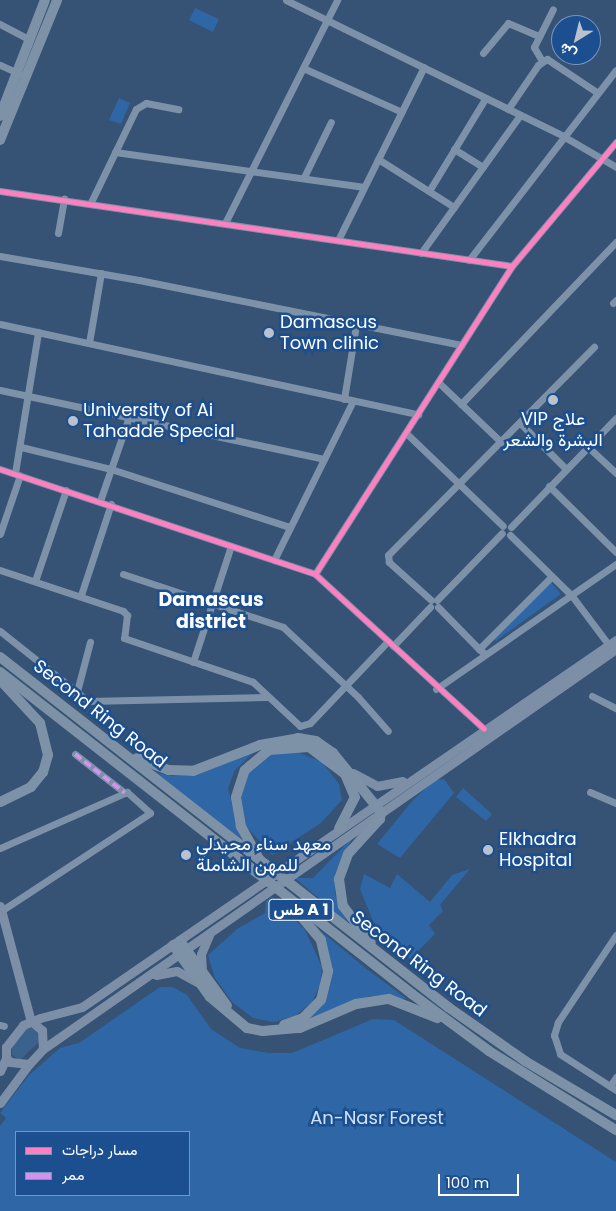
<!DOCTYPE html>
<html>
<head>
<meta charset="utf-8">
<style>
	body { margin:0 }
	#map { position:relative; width:616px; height:1211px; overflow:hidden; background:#365274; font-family:Poppins,Vazirmatn,sans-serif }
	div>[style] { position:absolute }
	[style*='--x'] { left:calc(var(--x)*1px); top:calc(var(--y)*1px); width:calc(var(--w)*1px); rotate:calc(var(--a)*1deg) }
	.green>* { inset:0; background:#2f66a5 }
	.water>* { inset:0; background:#3b618d }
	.minor>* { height:7px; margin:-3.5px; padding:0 3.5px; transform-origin:3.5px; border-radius:3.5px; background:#7d92a8 }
	.major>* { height:9px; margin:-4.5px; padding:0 4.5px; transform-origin:4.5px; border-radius:4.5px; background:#7d8ea7 }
	.highway>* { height:10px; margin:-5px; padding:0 5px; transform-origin:5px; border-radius:5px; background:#7e92a7 }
	.quiet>* { height:4px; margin-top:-2px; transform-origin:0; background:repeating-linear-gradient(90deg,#d193ec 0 8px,transparent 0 12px) }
	.cycleway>* { height:5px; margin:-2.5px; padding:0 2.5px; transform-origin:2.5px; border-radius:2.5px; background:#ff80c0 }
	.dots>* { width:14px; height:14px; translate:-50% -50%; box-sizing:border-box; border:2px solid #1b4f8f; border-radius:50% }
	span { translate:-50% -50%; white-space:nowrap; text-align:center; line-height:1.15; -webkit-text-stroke:5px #1b4f8f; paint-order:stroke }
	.shield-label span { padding:1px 4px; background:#1b4f8f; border:1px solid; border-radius:4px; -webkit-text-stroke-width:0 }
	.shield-label { font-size:16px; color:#fff; font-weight:700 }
	.poi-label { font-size:18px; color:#fff }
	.left { translate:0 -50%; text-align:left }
	.street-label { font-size:18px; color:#fff }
	.park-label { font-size:18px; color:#cfe3fa }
	.neighbourhood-label { font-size:19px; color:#fff; font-weight:700 }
	.legend { position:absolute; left:15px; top:1131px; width:175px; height:65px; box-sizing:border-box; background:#1b4f8f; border:1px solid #7695bc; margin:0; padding:6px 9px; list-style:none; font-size:15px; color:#fff }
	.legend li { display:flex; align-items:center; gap:10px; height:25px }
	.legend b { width:25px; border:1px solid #7695bc }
	.north { position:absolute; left:551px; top:15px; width:50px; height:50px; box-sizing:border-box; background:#1b4f8f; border:1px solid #7695bc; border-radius:50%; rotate:216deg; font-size:14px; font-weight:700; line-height:20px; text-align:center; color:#fff }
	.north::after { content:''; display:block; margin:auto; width:18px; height:22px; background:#b9c2ce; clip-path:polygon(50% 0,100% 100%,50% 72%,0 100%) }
	.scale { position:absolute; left:438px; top:1174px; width:81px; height:22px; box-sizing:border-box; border:2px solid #fff; border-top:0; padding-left:6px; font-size:15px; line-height:18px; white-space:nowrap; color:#fff; -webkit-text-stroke:4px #1b4f8f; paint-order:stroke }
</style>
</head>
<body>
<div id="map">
	<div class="green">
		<div style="clip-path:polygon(195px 8px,219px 19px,213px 32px,189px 20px)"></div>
		<div style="clip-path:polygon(119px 98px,130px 103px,121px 124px,109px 120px)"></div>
		<div style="clip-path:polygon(550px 581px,561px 594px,496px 641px,494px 639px)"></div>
		<div style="clip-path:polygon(256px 750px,235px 770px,228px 788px,241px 839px,155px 772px,171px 776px,200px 774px)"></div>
		<div style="clip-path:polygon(295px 751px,322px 762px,339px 784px,342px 800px,321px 823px,272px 855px,246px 826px,240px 800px,249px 772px,271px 754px)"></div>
		<div style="clip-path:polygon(444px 779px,454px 793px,400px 858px,377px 844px,413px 800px,435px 780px)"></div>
		<div style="clip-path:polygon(463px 788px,492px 814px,486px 821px,456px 797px)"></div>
		<div style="clip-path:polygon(353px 837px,335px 873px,335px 894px,347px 922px,295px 878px,313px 878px)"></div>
		<div style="clip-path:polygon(470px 869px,440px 905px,443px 911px,429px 925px,435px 934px,410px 959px,373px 921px,360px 889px,364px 874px,390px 888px,397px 874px,430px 902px,452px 875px)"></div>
		<div style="clip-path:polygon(272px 897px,305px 930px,322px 967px,320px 985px,312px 1002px,295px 1016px,274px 1022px,253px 1018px,232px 1002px,215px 978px,208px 955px,237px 929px,265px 913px,266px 901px)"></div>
		<div style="clip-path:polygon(317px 928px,368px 970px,407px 999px,370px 996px,298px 1025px,326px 993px)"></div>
		<div style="clip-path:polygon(evenodd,160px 987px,173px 987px,187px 995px,211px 1029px,240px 1048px,269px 1053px,292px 1053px,373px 1019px,394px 1020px,616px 1162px,616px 1211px,0 1211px,0 1126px,6px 1118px,0 1113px,29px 1075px,60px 1048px,79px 1043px,160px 987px,16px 1132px,189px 1132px,189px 1195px,16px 1195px,16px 1132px)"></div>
	</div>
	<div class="water">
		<div style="clip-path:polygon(26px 1027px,39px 1031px,40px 1041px,20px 1060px,12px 1055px,12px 1044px)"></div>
	</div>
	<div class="minor">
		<div style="--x:286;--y:0;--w:309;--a:26.1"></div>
		<div style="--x:563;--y:136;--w:61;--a:30.3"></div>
		<div style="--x:0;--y:24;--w:34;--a:28"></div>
		<div style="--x:483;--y:53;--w:39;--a:-50"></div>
		<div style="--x:508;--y:23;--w:34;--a:23"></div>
		<div style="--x:542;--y:61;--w:16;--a:-120"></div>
		<div style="--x:534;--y:47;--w:42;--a:-63.4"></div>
		<div style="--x:0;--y:65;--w:20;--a:24"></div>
		<div style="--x:303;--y:68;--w:108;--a:24"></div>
		<div style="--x:508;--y:109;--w:53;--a:-55.7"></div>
		<div style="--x:538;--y:65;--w:11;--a:-34"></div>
		<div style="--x:547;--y:59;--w:61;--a:33.7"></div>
		<div style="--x:454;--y:149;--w:34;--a:32"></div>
		<div style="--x:115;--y:152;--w:250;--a:8"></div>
		<div style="--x:378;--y:159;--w:90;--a:32.3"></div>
		<div style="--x:304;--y:177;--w:61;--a:-63.9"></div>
		<div style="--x:0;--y:191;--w:517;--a:8.33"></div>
		<div style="--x:429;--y:191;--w:108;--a:-58.7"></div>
		<div style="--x:91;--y:202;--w:103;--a:-64.2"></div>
		<div style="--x:136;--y:109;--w:12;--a:-31"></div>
		<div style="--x:146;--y:103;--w:33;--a:11"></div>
		<div style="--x:225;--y:223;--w:250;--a:-63.3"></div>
		<div style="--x:58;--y:233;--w:35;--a:-80"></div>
		<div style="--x:338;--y:240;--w:193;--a:-63.6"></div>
		<div style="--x:421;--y:253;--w:170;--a:-54.3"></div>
		<div style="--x:0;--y:256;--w:141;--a:9.8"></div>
		<div style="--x:139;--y:280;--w:329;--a:11.4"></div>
		<div style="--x:469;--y:260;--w:240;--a:-52.3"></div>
		<div style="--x:613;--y:303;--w:4;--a:-45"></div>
		<div style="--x:0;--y:324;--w:428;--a:12.2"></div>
		<div style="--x:89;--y:343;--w:71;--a:-80.3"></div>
		<div style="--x:438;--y:382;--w:87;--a:43.6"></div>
		<div style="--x:0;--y:390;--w:331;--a:12"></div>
		<div style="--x:344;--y:399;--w:75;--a:-80.8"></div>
		<div style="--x:461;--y:404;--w:224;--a:-46.3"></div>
		<div style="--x:520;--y:423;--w:64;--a:45"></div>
		<div style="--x:406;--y:433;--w:134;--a:43.8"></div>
		<div style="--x:587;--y:446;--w:40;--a:43"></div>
		<div style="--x:21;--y:447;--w:93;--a:13.7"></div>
		<div style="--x:111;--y:469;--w:188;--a:18"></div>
		<div style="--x:0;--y:469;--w:332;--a:18.4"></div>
		<div style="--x:315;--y:574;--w:229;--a:42.5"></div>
		<div style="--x:15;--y:473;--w:143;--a:-80.7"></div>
		<div style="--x:549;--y:486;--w:94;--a:44.6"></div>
		<div style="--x:100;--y:501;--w:89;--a:-71"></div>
		<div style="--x:511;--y:527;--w:151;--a:-46.1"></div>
		<div style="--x:0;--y:534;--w:62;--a:-71.3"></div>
		<div style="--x:510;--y:535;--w:87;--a:44.5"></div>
		<div style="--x:572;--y:596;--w:65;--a:53.1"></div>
		<div style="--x:274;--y:560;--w:178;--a:-63.6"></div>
		<div style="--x:0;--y:570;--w:130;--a:18.4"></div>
		<div style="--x:123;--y:611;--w:6;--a:45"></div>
		<div style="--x:127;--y:615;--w:23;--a:97"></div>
		<div style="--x:124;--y:638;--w:136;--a:18.8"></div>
		<div style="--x:253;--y:682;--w:64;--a:43.1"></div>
		<div style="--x:300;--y:726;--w:10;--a:-17"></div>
		<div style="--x:310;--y:723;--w:113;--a:-46.4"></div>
		<div style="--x:123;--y:574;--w:169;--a:18.3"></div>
		<div style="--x:283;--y:627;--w:103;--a:43"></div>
		<div style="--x:358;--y:697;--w:45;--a:48.6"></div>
		<div style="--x:315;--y:574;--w:366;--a:-57.4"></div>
		<div style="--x:512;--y:266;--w:162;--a:-50"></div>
		<div style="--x:35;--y:581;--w:96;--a:-71.2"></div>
		<div style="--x:81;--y:595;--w:96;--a:-71.8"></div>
		<div style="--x:431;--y:600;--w:57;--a:-137.9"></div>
		<div style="--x:389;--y:562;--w:7;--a:-98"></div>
		<div style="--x:388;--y:555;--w:293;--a:-45.3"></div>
		<div style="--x:437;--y:600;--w:93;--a:-45.9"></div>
		<div style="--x:438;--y:607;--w:59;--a:45.7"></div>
		<div style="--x:0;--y:631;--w:112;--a:38.5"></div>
		<div style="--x:88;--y:701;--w:180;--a:-1.3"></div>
		<div style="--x:393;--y:646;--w:54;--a:-46.5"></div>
		<div style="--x:485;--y:654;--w:8;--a:-140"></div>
		<div style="--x:479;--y:649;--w:103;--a:-45"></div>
		<div style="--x:193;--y:662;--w:122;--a:-71.9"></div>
		<div style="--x:436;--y:689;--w:219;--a:-34.8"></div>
		<div style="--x:76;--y:695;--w:55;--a:-75.2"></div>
		<div style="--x:592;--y:696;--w:27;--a:27"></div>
		<div style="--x:75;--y:754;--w:63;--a:38"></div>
		<div style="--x:590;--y:792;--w:28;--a:23"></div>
		<div style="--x:0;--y:848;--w:139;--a:-23.8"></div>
		<div style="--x:127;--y:792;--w:31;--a:42"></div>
		<div style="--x:150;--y:813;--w:178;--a:146.7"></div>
		<div style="--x:616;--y:935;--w:105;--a:123.7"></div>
		<div style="--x:558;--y:1022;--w:14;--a:107"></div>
		<div style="--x:554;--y:1035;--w:20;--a:72"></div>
		<div style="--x:560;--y:1054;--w:67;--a:32.7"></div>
		<div style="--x:0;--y:1025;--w:4;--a:14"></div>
		<div style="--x:610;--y:1086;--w:11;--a:-56"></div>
	</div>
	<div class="major">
		<div style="--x:353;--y:773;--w:27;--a:28"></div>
		<div style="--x:377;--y:786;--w:26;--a:-11"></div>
		<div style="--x:0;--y:906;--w:120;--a:75"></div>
		<div style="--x:202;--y:972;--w:18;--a:-93"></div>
		<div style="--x:201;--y:954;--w:21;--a:-67"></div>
		<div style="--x:156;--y:975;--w:21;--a:-11"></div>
		<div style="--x:177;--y:971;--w:23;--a:29"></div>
		<div style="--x:32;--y:1022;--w:13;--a:39"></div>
		<div style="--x:42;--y:1030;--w:19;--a:87"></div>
		<div style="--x:43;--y:1049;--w:21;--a:133"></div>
		<div style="--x:29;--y:1064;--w:19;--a:-174"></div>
		<div style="--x:10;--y:1062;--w:6;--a:-129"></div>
		<div style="--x:6;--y:1057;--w:10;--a:-90"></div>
		<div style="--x:6;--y:1047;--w:28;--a:-52"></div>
		<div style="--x:23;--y:1025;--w:18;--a:-22"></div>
		<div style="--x:40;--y:1018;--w:43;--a:-14.7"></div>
		<div style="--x:82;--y:1007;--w:648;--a:-34.5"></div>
		<div style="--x:43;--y:1049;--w:699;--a:-34.92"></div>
		<div style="--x:0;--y:1071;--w:14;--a:-65"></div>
		<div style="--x:0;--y:1103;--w:49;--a:-53.4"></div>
	</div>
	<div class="highway">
		<div style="--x:0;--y:116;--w:124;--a:-68.8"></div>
		<div style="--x:0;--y:140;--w:151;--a:-67.8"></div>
		<div style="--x:0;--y:657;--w:569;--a:38"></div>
		<div style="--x:448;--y:1007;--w:94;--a:35"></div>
		<div style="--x:525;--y:1061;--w:106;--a:30.7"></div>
		<div style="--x:0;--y:672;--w:523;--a:38.01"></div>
		<div style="--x:412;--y:994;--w:96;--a:36.5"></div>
		<div style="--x:489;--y:1051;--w:150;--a:31.9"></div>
		<div style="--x:0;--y:680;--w:59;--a:47.1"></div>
		<div style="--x:40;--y:723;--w:33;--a:76"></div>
		<div style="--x:48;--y:755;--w:18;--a:106"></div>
		<div style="--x:43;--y:772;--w:19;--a:129"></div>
		<div style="--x:31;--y:787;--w:34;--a:154"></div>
		<div style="--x:137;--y:758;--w:34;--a:21"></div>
		<div style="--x:169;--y:770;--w:24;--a:2"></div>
		<div style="--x:193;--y:771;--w:72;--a:-21.2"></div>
		<div style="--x:260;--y:745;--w:39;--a:-10"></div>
		<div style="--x:298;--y:738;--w:18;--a:9"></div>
		<div style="--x:316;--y:741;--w:21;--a:35"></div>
		<div style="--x:333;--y:753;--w:76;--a:50.9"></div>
		<div style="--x:381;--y:812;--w:7;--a:98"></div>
		<div style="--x:380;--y:819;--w:47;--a:132.4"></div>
		<div style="--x:348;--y:854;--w:27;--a:110"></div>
		<div style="--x:339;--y:879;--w:27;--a:82"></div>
		<div style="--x:343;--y:906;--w:46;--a:52.9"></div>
		<div style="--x:259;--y:859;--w:38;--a:-119"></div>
		<div style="--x:241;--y:826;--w:29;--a:-100"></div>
		<div style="--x:236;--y:797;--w:28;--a:-72"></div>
		<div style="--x:245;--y:770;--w:31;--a:-40"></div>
		<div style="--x:269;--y:750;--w:40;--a:-4.3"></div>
		<div style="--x:309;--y:747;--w:45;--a:36.9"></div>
		<div style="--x:345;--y:774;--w:25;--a:67"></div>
		<div style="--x:355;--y:797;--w:35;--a:117"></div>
		<div style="--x:180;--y:941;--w:80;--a:54.1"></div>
		<div style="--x:173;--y:945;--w:64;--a:54.6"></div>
		<div style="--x:210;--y:997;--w:48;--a:40"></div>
		<div style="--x:247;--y:1028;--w:16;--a:11"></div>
		<div style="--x:263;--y:1031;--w:37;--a:-5"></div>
		<div style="--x:300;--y:1028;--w:61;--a:-23.2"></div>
		<div style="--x:356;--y:1004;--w:33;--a:-9"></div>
		<div style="--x:389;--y:999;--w:52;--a:21.6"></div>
		<div style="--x:284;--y:1025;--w:20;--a:-20"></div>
		<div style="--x:303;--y:1018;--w:25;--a:-45"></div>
		<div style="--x:321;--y:1000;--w:30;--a:-76"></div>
		<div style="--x:328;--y:971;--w:32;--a:-103"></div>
		<div style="--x:321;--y:940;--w:34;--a:-130"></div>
	</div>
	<div class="quiet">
		<div style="--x:75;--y:754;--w:63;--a:38"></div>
	</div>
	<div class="cycleway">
		<div style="--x:0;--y:191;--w:517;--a:8.33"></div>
		<div style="--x:0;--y:469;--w:332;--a:18.4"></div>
		<div style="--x:315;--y:574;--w:229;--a:42.5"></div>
		<div style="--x:315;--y:574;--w:366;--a:-57.4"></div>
		<div style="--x:512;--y:266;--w:162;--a:-50"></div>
	</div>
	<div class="dots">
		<div style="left:269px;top:333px;background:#b9c2ce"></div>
		<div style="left:553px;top:400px;background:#b9c2ce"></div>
		<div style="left:73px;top:421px;background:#b9c2ce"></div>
		<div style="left:488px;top:850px;background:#b9c2ce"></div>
		<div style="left:186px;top:855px;background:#b9c2ce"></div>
	</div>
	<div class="shield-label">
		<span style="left:301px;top:910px">طس A 1</span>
	</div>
	<div class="poi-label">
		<span class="left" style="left:280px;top:333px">Damascus<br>Town clinic</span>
		<span class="left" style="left:83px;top:421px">University of Ai<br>Tahadde Special</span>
		<span style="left:553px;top:430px">VIP علاج<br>البشرة والشعر</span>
		<span class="left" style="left:499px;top:850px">Elkhadra<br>Hospital</span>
		<span class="left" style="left:196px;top:855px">معهد سناء محيدلي<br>للمهن الشاملة</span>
	</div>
	<div class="street-label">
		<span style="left:100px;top:714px;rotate:38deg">Second Ring Road</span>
		<span style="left:419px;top:964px;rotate:37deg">Second Ring Road</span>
	</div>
	<div class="park-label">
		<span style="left:377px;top:1118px">An-Nasr Forest</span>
	</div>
	<div class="neighbourhood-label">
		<span style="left:211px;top:611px">Damascus<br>district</span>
	</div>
	<ul class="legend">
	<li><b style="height:6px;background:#ff80c0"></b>مسار دراجات</li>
	<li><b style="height:6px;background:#d193ec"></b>ممر</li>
	</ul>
	<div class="north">ش</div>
	<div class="scale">100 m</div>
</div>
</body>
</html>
